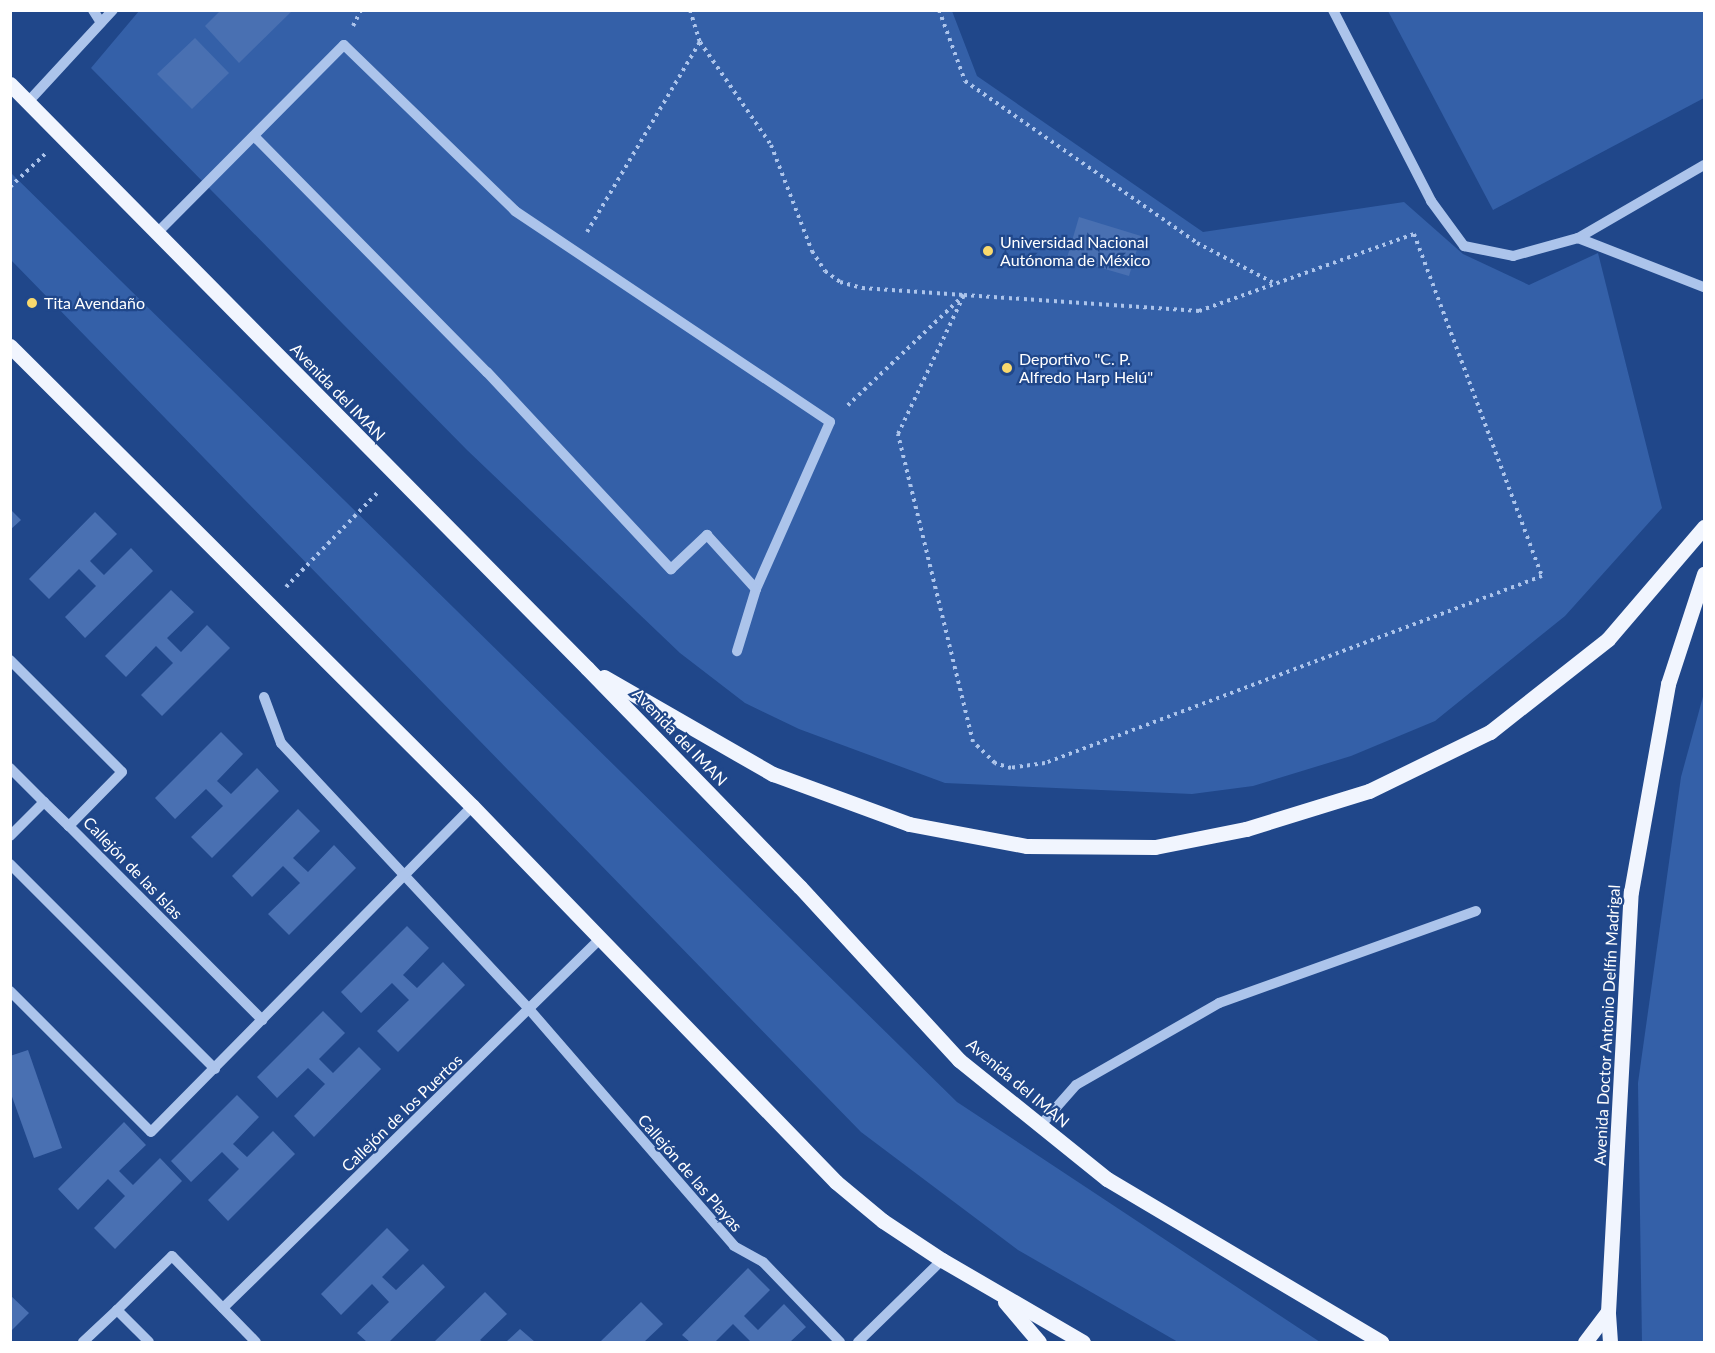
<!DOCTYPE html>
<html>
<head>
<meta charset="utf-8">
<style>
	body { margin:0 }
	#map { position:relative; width:1715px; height:1353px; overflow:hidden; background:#20478a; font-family:Lato,sans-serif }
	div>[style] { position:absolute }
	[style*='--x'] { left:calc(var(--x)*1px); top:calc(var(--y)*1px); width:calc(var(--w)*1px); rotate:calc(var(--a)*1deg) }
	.green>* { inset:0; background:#3460a8 }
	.building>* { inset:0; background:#4970b2 }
	.path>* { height:4px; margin-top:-2px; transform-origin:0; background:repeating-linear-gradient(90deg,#acc4eb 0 3px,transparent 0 7.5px) }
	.minor>* { height:10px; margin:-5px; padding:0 5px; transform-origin:5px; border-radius:5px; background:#acc4eb }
	.major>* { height:15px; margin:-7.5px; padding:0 7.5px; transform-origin:7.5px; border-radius:7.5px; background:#f1f5fe }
	.dots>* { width:16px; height:16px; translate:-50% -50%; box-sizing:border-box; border:3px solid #20478a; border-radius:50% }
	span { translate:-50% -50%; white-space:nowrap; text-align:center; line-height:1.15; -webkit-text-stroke:4.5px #20478a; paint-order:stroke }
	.poi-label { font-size:16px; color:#fff }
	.left { translate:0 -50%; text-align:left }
	.street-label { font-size:16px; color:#fff }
	.frame { position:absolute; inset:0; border:12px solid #fff; pointer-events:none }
</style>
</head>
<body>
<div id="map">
	<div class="green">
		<div style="clip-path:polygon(139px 11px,952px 11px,977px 76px,1203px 232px,1404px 202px,1463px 254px,1529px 285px,1598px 253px,1662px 508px,1565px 616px,1435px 721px,1351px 756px,1253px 786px,1192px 794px,945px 783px,799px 729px,745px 703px,680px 653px,467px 450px,91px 68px)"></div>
		<div style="clip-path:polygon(1388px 11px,1704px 11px,1704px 98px,1493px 210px)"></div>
		<div style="clip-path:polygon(10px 172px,957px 1102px,1320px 1342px,1178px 1342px,1018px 1250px,861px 1132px,11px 260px)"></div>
		<div style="clip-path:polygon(1704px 693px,1704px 1342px,1642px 1342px,1638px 1083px,1681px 777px)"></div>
	</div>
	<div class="building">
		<div style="clip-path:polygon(221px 10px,293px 10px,239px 63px,205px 26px)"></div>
		<div style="clip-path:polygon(195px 38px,229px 73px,192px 109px,157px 74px)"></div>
		<div style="clip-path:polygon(1079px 217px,1141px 236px,1129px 276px,1067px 258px)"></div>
		<div style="clip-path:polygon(10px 509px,21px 520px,10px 530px)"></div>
		<div style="clip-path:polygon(95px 512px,117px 534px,90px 561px,104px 575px,131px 548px,153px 571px,85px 638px,65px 617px,96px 586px,79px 569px,49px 599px,29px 579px)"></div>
		<div style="clip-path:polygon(171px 590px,194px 612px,167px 638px,181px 652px,207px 625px,230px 648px,162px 716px,141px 695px,173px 663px,156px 646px,126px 677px,105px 656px)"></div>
		<div style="clip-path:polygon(221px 732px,243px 754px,217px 781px,231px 794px,257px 768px,279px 791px,212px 858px,191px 837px,223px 806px,206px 789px,175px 819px,155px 798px)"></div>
		<div style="clip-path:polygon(298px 809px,320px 831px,293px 858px,308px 872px,334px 845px,356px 868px,289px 935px,268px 914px,300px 883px,283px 866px,252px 897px,232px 876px)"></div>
		<div style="clip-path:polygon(407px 926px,429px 948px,403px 975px,417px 988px,443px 962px,465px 985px,398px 1052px,377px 1031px,409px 1000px,392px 983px,361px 1013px,341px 992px)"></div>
		<div style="clip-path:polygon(323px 1011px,345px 1033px,319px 1059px,333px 1073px,359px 1047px,381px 1069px,314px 1137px,294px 1116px,325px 1084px,308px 1068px,277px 1098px,257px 1077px)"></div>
		<div style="clip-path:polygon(28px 1050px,62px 1148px,34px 1158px,10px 1091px,10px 1056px)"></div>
		<div style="clip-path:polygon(237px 1095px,259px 1117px,233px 1144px,247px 1157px,273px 1131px,295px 1154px,228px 1221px,208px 1200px,239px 1169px,222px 1152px,191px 1182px,171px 1161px)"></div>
		<div style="clip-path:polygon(124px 1122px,146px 1145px,119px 1171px,133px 1185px,160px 1158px,182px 1181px,115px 1249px,94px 1228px,125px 1196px,108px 1179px,78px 1210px,58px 1189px)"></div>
		<div style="clip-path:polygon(387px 1228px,409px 1250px,382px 1277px,396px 1290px,423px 1264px,445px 1287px,389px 1342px,367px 1342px,357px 1333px,389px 1302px,372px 1284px,341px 1315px,321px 1294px)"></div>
		<div style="clip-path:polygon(748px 1268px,770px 1290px,744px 1316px,758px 1330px,784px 1304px,806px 1327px,790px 1342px,751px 1342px,733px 1324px,715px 1342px,690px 1342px,682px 1335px)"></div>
		<div style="clip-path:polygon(485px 1292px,507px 1314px,480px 1340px,483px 1342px,434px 1342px)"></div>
		<div style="clip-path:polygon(10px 1295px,29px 1313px,10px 1332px)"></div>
		<div style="clip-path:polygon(641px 1302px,663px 1324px,644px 1342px,600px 1342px)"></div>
		<div style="clip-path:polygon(520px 1329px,535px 1342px,506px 1342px)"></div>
	</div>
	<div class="path">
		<div style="--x:690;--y:10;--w:34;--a:73"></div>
		<div style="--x:700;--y:42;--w:125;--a:55.4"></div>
		<div style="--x:771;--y:145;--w:114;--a:68.9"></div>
		<div style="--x:812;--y:251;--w:24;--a:57"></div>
		<div style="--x:825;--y:271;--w:19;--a:36"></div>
		<div style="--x:840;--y:282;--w:23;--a:15"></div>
		<div style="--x:862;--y:288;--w:102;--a:3.9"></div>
		<div style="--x:964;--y:295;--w:236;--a:3.9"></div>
		<div style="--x:1199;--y:311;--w:228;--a:-19.7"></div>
		<div style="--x:1414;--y:234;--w:365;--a:69.5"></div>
		<div style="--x:1542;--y:576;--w:531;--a:159.38"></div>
		<div style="--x:1045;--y:763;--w:34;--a:172"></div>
		<div style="--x:1011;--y:768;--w:17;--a:-163"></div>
		<div style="--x:995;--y:763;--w:30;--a:-136"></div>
		<div style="--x:973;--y:742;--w:317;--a:-103.7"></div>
		<div style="--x:898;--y:434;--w:154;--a:-64.6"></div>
		<div style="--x:964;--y:295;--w:163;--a:136.5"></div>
		<div style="--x:939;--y:10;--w:76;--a:69.9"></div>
		<div style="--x:965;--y:81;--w:283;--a:34.9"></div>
		<div style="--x:1197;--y:243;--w:85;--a:27.5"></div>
		<div style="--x:353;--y:26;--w:18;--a:-63"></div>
		<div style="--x:10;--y:187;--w:48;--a:-43.3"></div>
		<div style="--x:587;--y:232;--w:221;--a:-59.3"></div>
		<div style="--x:286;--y:587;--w:134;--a:-45.9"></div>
	</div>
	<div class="minor">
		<div style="--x:93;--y:10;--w:15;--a:58"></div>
		<div style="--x:1333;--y:10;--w:215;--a:62.8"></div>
		<div style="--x:1431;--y:201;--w:56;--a:53.7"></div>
		<div style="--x:1464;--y:246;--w:50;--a:11.5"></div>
		<div style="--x:1513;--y:256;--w:67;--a:-15.5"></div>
		<div style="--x:28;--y:102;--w:125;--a:-47.3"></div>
		<div style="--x:254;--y:136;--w:332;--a:45.4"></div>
		<div style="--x:487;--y:372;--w:270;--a:47"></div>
		<div style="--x:671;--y:569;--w:50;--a:-43.4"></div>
		<div style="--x:707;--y:535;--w:73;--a:47.8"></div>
		<div style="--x:1704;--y:165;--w:146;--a:149.9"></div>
		<div style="--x:1578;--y:238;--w:135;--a:21.3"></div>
		<div style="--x:157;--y:233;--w:265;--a:-45.2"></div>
		<div style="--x:344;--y:45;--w:238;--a:44.1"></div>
		<div style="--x:515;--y:211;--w:379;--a:33.8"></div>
		<div style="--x:830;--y:422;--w:183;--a:113.9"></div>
		<div style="--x:756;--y:589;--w:65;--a:107"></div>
		<div style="--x:10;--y:660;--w:158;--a:45"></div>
		<div style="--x:122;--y:772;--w:76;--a:134.5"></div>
		<div style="--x:69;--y:826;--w:274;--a:45.1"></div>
		<div style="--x:264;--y:697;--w:49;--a:69.7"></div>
		<div style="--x:281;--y:743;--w:364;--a:47"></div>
		<div style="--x:529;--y:1009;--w:313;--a:49.1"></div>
		<div style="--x:734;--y:1246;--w:33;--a:29"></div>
		<div style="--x:763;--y:1262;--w:111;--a:46.1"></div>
		<div style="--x:10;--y:768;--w:48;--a:45"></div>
		<div style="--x:44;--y:802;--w:48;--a:135"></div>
		<div style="--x:44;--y:802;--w:35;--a:44"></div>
		<div style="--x:10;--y:864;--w:290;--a:45"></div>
		<div style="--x:10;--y:991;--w:199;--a:45"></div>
		<div style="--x:151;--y:1132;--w:458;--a:-45.4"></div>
		<div style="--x:1039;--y:1127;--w:56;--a:-48.6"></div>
		<div style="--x:1076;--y:1085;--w:165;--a:-29.8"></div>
		<div style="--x:1219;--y:1003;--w:273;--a:-19.7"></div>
		<div style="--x:223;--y:1308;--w:529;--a:-44.39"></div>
		<div style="--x:117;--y:1310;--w:77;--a:-44.5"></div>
		<div style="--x:172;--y:1256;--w:120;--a:45.7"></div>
		<div style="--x:83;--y:1342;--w:47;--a:-43.3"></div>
		<div style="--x:117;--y:1310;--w:45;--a:45"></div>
		<div style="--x:858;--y:1342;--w:117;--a:-44.3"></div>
	</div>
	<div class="major">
		<div style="--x:10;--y:84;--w:821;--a:45.35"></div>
		<div style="--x:587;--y:668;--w:305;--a:45.8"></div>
		<div style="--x:800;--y:887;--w:235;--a:47.4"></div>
		<div style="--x:959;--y:1060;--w:190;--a:38.8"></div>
		<div style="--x:1107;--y:1179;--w:319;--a:30.7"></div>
		<div style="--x:10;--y:346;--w:652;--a:44.88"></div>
		<div style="--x:472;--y:806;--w:523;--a:45.93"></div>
		<div style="--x:836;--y:1182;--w:61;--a:39.7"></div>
		<div style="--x:883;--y:1221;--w:71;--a:33.5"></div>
		<div style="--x:942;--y:1260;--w:163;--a:30.2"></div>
		<div style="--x:604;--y:677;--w:195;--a:29.9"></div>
		<div style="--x:773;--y:774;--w:145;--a:20.2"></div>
		<div style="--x:909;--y:824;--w:120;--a:10.6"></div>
		<div style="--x:1027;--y:846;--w:128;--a:0.4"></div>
		<div style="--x:1155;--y:847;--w:93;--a:-11.2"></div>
		<div style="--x:1246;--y:829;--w:129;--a:-17.2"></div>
		<div style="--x:1369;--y:791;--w:135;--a:-26"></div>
		<div style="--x:1490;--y:732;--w:150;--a:-38.2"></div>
		<div style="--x:1608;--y:639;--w:148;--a:-49.4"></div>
		<div style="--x:1005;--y:1302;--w:52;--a:49.6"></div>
		<div style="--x:1585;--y:1342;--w:38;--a:-53"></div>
		<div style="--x:1610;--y:1342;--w:30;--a:-94"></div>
		<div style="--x:1608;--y:1312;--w:421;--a:-86.9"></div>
		<div style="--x:1631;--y:892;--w:211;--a:-79.9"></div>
		<div style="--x:1668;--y:684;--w:116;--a:-71.9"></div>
	</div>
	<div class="dots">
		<div style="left:988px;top:251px;background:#f9d96d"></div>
		<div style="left:32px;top:303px;background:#f9d96d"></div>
		<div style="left:1007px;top:368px;background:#f9d96d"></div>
	</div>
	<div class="poi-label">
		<span class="left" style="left:1000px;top:251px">Universidad Nacional<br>Autónoma de México</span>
		<span class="left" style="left:44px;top:303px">Tita Avendaño</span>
		<span class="left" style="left:1019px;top:368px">Deportivo "C. P.<br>Alfredo Harp Helú"</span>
	</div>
	<div class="street-label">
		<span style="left:338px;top:392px;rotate:46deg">Avenida del IMAN</span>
		<span style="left:680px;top:737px;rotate:46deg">Avenida del IMAN</span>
		<span style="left:133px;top:868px;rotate:46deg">Callejón de las Islas</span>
		<span style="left:1607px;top:1025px;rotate:-87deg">Avenida Doctor Antonio Delfín Madrigal</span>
		<span style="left:1018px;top:1083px;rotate:40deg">Avenida del IMAN</span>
		<span style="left:402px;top:1113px;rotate:-44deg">Callejón de los Puertos</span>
		<span style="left:690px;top:1173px;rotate:49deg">Callejón de las Playas</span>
	</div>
	<div class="frame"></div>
</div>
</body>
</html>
